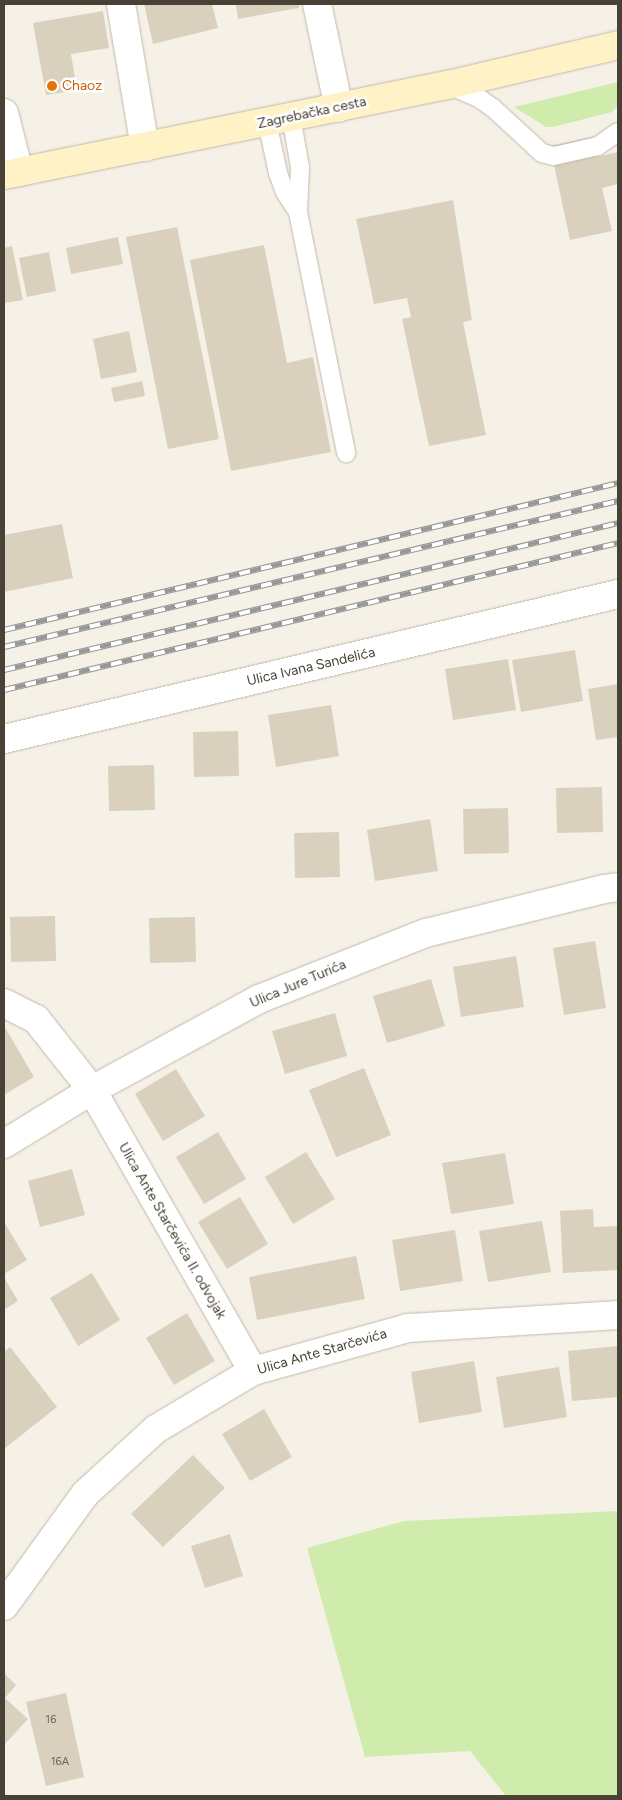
<!DOCTYPE html>
<html>
<head>
<meta charset="utf-8">
<style>
	body { margin:0 }
	#map { position:relative; width:622px; height:1800px; overflow:hidden; background:#f5f1e7; font-family:Figtree,sans-serif }
	div>[style] { position:absolute }
	[style*='--x'] { left:calc(var(--x)*1px); top:calc(var(--y)*1px); width:calc(var(--w)*1px); rotate:calc(var(--a)*1deg) }
	.green>* { inset:0; background:#cfecad }
	.building>* { inset:0; background:#dad0be }
	.roads { filter:drop-shadow(0 0 1px #c1b9a9) drop-shadow(0 0 1px #c1b9a9) }
	.service>* { height:18px; margin:-9px; padding:0 9px; transform-origin:9px; border-radius:9px; background:#fff }
	.minor>* { height:28px; margin:-14px; padding:0 14px; transform-origin:14px; border-radius:14px; background:#fff }
	.secondary>* { height:28px; margin:-14px; padding:0 14px; transform-origin:14px; border-radius:14px; background:#fff2c7 }
	.rail>* { height:5.5px; margin-top:-2.75px; transform-origin:0; background:repeating-linear-gradient(90deg,#fff 0 11px,#979797 0 22px); box-sizing:border-box; border-block:1px solid #979797 }
	.dots>* { width:14px; height:14px; translate:-50% -50%; box-sizing:border-box; border:2px solid #fff; border-radius:50% }
	span { translate:-50% -50%; white-space:nowrap; text-align:center; line-height:1.15; -webkit-text-stroke:5px #fff; paint-order:stroke }
	.number-label { font-size:11px; color:#6d6557 }
	.number-label span { -webkit-text-stroke-width:0 }
	.food-label { font-size:14px; color:#c56008 }
	.left { translate:0 -50%; text-align:left }
	.street-label { font-size:14px; color:#494135 }
	.frame { position:absolute; inset:0; border:5px solid #494135; pointer-events:none }
</style>
</head>
<body>
<div id="map">
	<div class="green">
		<div style="clip-path:polygon(618px 82px,618px 105px,612px 112px,553px 127px,546px 127px,514px 107px)"></div>
		<div style="clip-path:polygon(618px 1511px,618px 1796px,506px 1796px,470px 1751px,365px 1757px,307px 1548px,404px 1521px)"></div>
	</div>
	<div class="building">
		<div style="clip-path:polygon(144px 4px,212px 4px,218px 28px,153px 44px)"></div>
		<div style="clip-path:polygon(236px 4px,299px 4px,299px 8px,238px 19px)"></div>
		<div style="clip-path:polygon(103px 11px,109px 48px,71px 54px,77px 90px,46px 95px,33px 23px)"></div>
		<div style="clip-path:polygon(592px 137px,596px 157px,618px 152px,618px 184px,602px 188px,612px 231px,570px 240px,550px 146px)"></div>
		<div style="clip-path:polygon(453px 200px,472px 320px,463px 322px,486px 435px,429px 446px,402px 319px,411px 317px,407px 298px,374px 304px,356px 219px)"></div>
		<div style="clip-path:polygon(177px 227px,219px 439px,168px 449px,126px 237px)"></div>
		<div style="clip-path:polygon(118px 237px,123px 264px,71px 274px,66px 248px)"></div>
		<div style="clip-path:polygon(264px 245px,287px 363px,313px 357px,331px 452px,231px 471px,190px 260px)"></div>
		<div style="clip-path:polygon(12px 246px,23px 300px,4px 303px,4px 248px)"></div>
		<div style="clip-path:polygon(49px 252px,56px 291px,27px 297px,19px 258px)"></div>
		<div style="clip-path:polygon(129px 331px,137px 372px,101px 379px,93px 339px)"></div>
		<div style="clip-path:polygon(142px 381px,145px 396px,114px 402px,111px 388px)"></div>
		<div style="clip-path:polygon(62px 524px,73px 578px,4px 592px,4px 535px)"></div>
		<div style="clip-path:polygon(575px 650px,583px 701px,521px 712px,512px 660px)"></div>
		<div style="clip-path:polygon(508px 659px,516px 710px,453px 720px,445px 669px)"></div>
		<div style="clip-path:polygon(618px 684px,618px 737px,596px 740px,588px 689px)"></div>
		<div style="clip-path:polygon(331px 705px,339px 756px,276px 767px,268px 715px)"></div>
		<div style="clip-path:polygon(238px 731px,239px 776px,194px 777px,193px 732px)"></div>
		<div style="clip-path:polygon(154px 765px,155px 810px,109px 811px,108px 766px)"></div>
		<div style="clip-path:polygon(602px 787px,603px 832px,557px 833px,556px 788px)"></div>
		<div style="clip-path:polygon(508px 808px,509px 853px,464px 854px,463px 809px)"></div>
		<div style="clip-path:polygon(430px 819px,438px 871px,375px 881px,367px 830px)"></div>
		<div style="clip-path:polygon(339px 832px,340px 877px,295px 878px,294px 833px)"></div>
		<div style="clip-path:polygon(55px 916px,56px 961px,11px 962px,10px 917px)"></div>
		<div style="clip-path:polygon(195px 917px,196px 962px,150px 963px,149px 918px)"></div>
		<div style="clip-path:polygon(595px 941px,606px 1008px,564px 1015px,553px 948px)"></div>
		<div style="clip-path:polygon(516px 956px,524px 1007px,461px 1017px,453px 967px)"></div>
		<div style="clip-path:polygon(431px 979px,445px 1026px,387px 1043px,373px 996px)"></div>
		<div style="clip-path:polygon(335px 1013px,347px 1056px,285px 1074px,272px 1031px)"></div>
		<div style="clip-path:polygon(6px 1029px,34px 1077px,4px 1095px,4px 1030px)"></div>
		<div style="clip-path:polygon(364px 1068px,391px 1135px,336px 1157px,309px 1090px)"></div>
		<div style="clip-path:polygon(176px 1069px,205px 1116px,163px 1141px,135px 1094px)"></div>
		<div style="clip-path:polygon(218px 1132px,246px 1179px,204px 1204px,176px 1157px)"></div>
		<div style="clip-path:polygon(306px 1152px,335px 1199px,293px 1224px,265px 1177px)"></div>
		<div style="clip-path:polygon(505px 1153px,514px 1204px,451px 1214px,442px 1163px)"></div>
		<div style="clip-path:polygon(72px 1169px,85px 1215px,40px 1227px,28px 1181px)"></div>
		<div style="clip-path:polygon(240px 1197px,268px 1244px,227px 1269px,198px 1222px)"></div>
		<div style="clip-path:polygon(593px 1209px,594px 1227px,618px 1226px,618px 1270px,563px 1273px,560px 1211px)"></div>
		<div style="clip-path:polygon(542px 1221px,551px 1272px,488px 1282px,479px 1231px)"></div>
		<div style="clip-path:polygon(4px 1222px,27px 1260px,4px 1274px)"></div>
		<div style="clip-path:polygon(455px 1230px,463px 1281px,400px 1291px,392px 1240px)"></div>
		<div style="clip-path:polygon(356px 1256px,365px 1299px,257px 1320px,249px 1277px)"></div>
		<div style="clip-path:polygon(92px 1273px,120px 1320px,78px 1346px,50px 1298px)"></div>
		<div style="clip-path:polygon(4px 1277px,18px 1301px,4px 1310px)"></div>
		<div style="clip-path:polygon(187px 1313px,215px 1361px,174px 1385px,146px 1338px)"></div>
		<div style="clip-path:polygon(618px 1346px,618px 1397px,572px 1401px,568px 1351px)"></div>
		<div style="clip-path:polygon(10px 1347px,57px 1407px,4px 1449px,4px 1352px)"></div>
		<div style="clip-path:polygon(474px 1361px,482px 1412px,419px 1423px,411px 1372px)"></div>
		<div style="clip-path:polygon(559px 1367px,567px 1417px,504px 1428px,496px 1377px)"></div>
		<div style="clip-path:polygon(264px 1409px,292px 1457px,250px 1481px,222px 1434px)"></div>
		<div style="clip-path:polygon(193px 1455px,225px 1488px,163px 1547px,131px 1514px)"></div>
		<div style="clip-path:polygon(230px 1534px,243px 1576px,205px 1588px,191px 1546px)"></div>
		<div style="clip-path:polygon(4px 1673px,16px 1685px,5px 1698px,28px 1719px,4px 1745px)"></div>
		<div style="clip-path:polygon(66px 1693px,84px 1777px,46px 1786px,26px 1702px)"></div>
	</div>
	<div class="roads">
		<div class="service">
			<div style="--x:449;--y:85;--w:34;--a:24"></div>
			<div style="--x:480;--y:99;--w:16;--a:35"></div>
			<div style="--x:493;--y:108;--w:67;--a:42.6"></div>
			<div style="--x:542;--y:153;--w:12;--a:14"></div>
			<div style="--x:554;--y:156;--w:45;--a:-12.8"></div>
			<div style="--x:598;--y:146;--w:24;--a:-35"></div>
			<div style="--x:291;--y:117;--w:51;--a:79.8"></div>
			<div style="--x:300;--y:167;--w:45;--a:92.5"></div>
			<div style="--x:298;--y:212;--w:246;--a:78.7"></div>
			<div style="--x:267;--y:122;--w:52;--a:77.8"></div>
			<div style="--x:278;--y:173;--w:20;--a:70"></div>
			<div style="--x:285;--y:192;--w:24;--a:57"></div>
		</div>
		<div class="minor">
			<div style="--x:121;--y:4;--w:145;--a:80.5"></div>
			<div style="--x:317;--y:4;--w:106;--a:78.1"></div>
			<div style="--x:4;--y:113;--w:61;--a:75.7"></div>
			<div style="--x:4;--y:739;--w:631;--a:-13.29"></div>
			<div style="--x:4;--y:1003;--w:36;--a:27"></div>
			<div style="--x:36;--y:1019;--w:90;--a:51.7"></div>
			<div style="--x:92;--y:1090;--w:324;--a:60.2"></div>
			<div style="--x:4;--y:1144;--w:103;--a:-31.5"></div>
			<div style="--x:92;--y:1090;--w:190;--a:-28.6"></div>
			<div style="--x:259;--y:999;--w:180;--a:-21.6"></div>
			<div style="--x:426;--y:933;--w:183;--a:-13.9"></div>
			<div style="--x:604;--y:889;--w:14;--a:-8"></div>
			<div style="--x:4;--y:1606;--w:138;--a:-54.1"></div>
			<div style="--x:85;--y:1494;--w:96;--a:-42.5"></div>
			<div style="--x:156;--y:1429;--w:113;--a:-30.9"></div>
			<div style="--x:253;--y:1371;--w:161;--a:-15.5"></div>
			<div style="--x:408;--y:1328;--w:210;--a:-3.5"></div>
		</div>
		<div class="secondary">
			<div style="--x:4;--y:175;--w:453;--a:-11.5"></div>
			<div style="--x:448;--y:85;--w:175;--a:-13.2"></div>
		</div>
	</div>
	<div class="rail">
		<div style="--x:4;--y:630;--w:631;--a:-13.46"></div>
		<div style="--x:4;--y:647;--w:631;--a:-13.38"></div>
		<div style="--x:4;--y:670;--w:631;--a:-13.46"></div>
		<div style="--x:4;--y:690;--w:631;--a:-13.46"></div>
	</div>
	<div class="dots">
		<div style="left:52px;top:86px;background:#e8710a"></div>
	</div>
	<div class="number-label">
		<span style="left:51px;top:1720px">16</span>
		<span style="left:60px;top:1762px">16A</span>
	</div>
	<div class="food-label">
		<span class="left" style="left:62px;top:86px">Chaoz</span>
	</div>
	<div class="street-label">
		<span style="left:312px;top:113px;rotate:-12deg">Zagrebačka cesta</span>
		<span style="left:311px;top:667px;rotate:-13deg">Ulica Ivana Sandelića</span>
		<span style="left:298px;top:984px;rotate:-23deg">Ulica Jure Turića</span>
		<span style="left:172px;top:1231px;rotate:60deg">Ulica Ante Starčevića II. odvojak</span>
		<span style="left:322px;top:1352px;rotate:-16deg">Ulica Ante Starčevića</span>
	</div>
	<div class="frame"></div>
</div>
</body>
</html>
